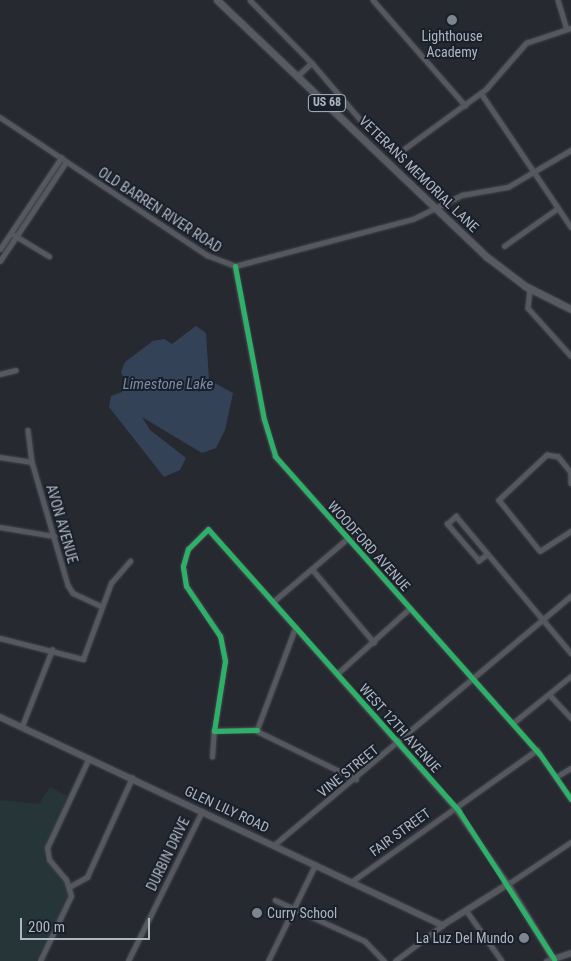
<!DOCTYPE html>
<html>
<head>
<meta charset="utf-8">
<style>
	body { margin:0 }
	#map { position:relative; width:571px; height:961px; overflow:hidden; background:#262a30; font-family:"Roboto Condensed",sans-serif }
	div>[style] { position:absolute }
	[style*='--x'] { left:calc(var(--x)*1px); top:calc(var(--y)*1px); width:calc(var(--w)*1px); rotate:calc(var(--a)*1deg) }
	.green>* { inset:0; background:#263537 }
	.water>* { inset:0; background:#344258 }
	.roads { filter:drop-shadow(0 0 1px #43464b) drop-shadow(0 0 1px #43464b) }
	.minor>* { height:4.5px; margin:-2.25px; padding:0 2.25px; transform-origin:2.25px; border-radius:2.25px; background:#55585f }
	.tertiary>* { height:5.5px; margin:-2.75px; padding:0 2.75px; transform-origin:2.75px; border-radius:2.75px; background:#55585f }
	.primary>* { height:7px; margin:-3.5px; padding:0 3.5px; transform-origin:3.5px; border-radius:3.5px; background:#575b61 }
	.cycleway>* { height:5px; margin:-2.5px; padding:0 2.5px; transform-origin:2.5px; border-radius:2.5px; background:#2db169 }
	.dots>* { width:14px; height:14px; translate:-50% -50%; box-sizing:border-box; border:2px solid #1a202a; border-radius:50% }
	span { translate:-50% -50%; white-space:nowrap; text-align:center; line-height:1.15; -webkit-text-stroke:4px #1a202a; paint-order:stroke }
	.shield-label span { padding:1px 4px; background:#1a202a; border:1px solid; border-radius:4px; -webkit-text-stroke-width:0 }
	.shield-label { font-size:12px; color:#aeb5c3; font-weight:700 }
	.poi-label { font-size:14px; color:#aeb5c3 }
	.left { translate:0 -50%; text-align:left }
	.right { translate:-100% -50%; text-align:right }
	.street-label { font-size:14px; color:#aeb5c3 }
	.water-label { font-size:15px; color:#788caa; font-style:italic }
	.scale { position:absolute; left:20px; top:918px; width:130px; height:22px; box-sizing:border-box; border:2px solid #aeb5c3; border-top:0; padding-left:6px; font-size:15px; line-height:18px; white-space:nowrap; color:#aeb5c3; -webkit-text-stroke:4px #1a202a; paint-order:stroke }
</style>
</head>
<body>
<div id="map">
	<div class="green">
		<div style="clip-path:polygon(50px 787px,67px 796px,44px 857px,66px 884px,68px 899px,36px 961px,0 961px,0 800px,39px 804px)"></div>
	</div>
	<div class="water">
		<div style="clip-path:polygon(196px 326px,206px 333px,209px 380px,233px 393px,225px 430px,216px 448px,202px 453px,142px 417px,150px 430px,186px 458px,180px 470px,164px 477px,109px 407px,111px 396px,122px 392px,126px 383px,121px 372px,125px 362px,153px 341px,164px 339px,172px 344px)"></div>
	</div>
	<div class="roads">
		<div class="minor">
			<div style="--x:250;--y:0;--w:88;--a:45.5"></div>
			<div style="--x:312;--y:63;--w:19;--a:137"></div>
			<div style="--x:373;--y:0;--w:140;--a:48.8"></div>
			<div style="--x:558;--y:0;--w:30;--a:73"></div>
			<div style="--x:312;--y:63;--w:82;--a:49.5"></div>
			<div style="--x:481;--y:93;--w:161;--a:56.1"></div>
			<div style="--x:0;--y:117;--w:249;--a:33.7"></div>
			<div style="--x:207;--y:255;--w:30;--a:21"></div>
			<div style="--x:235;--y:266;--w:184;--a:-14.8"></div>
			<div style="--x:413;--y:219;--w:55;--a:-26.1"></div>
			<div style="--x:462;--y:195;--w:47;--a:-9.9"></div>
			<div style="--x:508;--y:187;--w:73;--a:-30.4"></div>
			<div style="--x:404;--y:149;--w:102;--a:-36.2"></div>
			<div style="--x:486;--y:89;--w:61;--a:-49"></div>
			<div style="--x:526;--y:43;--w:47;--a:-18.4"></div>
			<div style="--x:14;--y:235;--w:41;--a:31"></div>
			<div style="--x:504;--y:246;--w:66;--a:-35.1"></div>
			<div style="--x:0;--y:249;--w:110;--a:-56.2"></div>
			<div style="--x:0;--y:261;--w:119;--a:-56.3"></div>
			<div style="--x:235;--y:266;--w:156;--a:79.3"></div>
			<div style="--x:264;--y:419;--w:39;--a:73"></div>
			<div style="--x:275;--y:456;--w:397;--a:48.4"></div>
			<div style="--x:539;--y:753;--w:56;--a:55.2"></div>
			<div style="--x:530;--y:289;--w:19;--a:96"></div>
			<div style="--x:528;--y:308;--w:64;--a:48.1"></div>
			<div style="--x:0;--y:374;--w:16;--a:-14"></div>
			<div style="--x:28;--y:430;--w:32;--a:83"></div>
			<div style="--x:32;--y:462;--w:128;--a:73.7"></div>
			<div style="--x:68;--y:585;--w:9;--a:58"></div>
			<div style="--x:73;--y:593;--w:31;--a:25"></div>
			<div style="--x:0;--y:457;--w:32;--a:9"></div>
			<div style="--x:571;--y:473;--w:21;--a:-129"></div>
			<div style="--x:558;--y:457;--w:11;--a:-170"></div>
			<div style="--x:547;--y:455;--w:66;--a:136.8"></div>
			<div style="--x:499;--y:500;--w:65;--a:51.2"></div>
			<div style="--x:540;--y:551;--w:37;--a:-33"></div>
			<div style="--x:571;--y:474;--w:9;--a:90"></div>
			<div style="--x:0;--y:527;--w:55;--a:9.5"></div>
			<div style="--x:487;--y:555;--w:10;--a:143"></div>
			<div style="--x:479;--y:561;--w:49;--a:-130.9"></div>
			<div style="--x:447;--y:524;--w:12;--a:-42"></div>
			<div style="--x:456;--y:516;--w:179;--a:50"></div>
			<div style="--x:312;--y:569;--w:96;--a:49.7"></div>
			<div style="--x:274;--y:601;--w:97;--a:-40.4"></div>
			<div style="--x:296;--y:627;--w:111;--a:110.6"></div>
			<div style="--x:257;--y:731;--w:110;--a:25.9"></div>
			<div style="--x:0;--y:638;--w:86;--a:14.2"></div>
			<div style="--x:83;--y:659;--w:81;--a:-69.8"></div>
			<div style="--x:111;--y:583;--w:29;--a:-49"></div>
			<div style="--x:337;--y:674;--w:98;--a:-42.1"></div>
			<div style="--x:549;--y:694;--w:33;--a:47"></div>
			<div style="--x:513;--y:723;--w:75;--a:-39"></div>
			<div style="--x:22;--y:726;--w:82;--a:-68.5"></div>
			<div style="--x:257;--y:730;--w:43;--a:178.7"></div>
			<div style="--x:214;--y:731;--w:71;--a:-81.1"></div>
			<div style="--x:225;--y:661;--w:25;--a:-101"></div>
			<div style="--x:220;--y:636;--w:60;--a:-124.2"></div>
			<div style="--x:186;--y:586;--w:20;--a:-99"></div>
			<div style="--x:183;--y:566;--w:18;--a:-74"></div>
			<div style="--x:188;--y:549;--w:28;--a:-45"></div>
			<div style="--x:208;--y:529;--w:370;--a:48.4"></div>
			<div style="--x:454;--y:806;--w:95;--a:55.3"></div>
			<div style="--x:508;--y:884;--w:76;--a:-33.7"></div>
			<div style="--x:212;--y:757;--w:26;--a:-86"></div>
			<div style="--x:556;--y:777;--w:17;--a:-31"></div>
			<div style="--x:274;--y:845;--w:388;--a:-40"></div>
			<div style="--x:351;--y:882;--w:228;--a:-35.4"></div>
			<div style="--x:69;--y:887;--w:21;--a:-29"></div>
			<div style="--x:87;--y:877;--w:109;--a:-65.6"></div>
			<div style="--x:275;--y:900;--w:99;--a:24.5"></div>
			<div style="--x:365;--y:941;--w:28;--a:46"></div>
			<div style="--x:466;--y:910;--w:62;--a:54.8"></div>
			<div style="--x:40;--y:961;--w:72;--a:-64.5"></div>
			<div style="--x:71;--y:896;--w:17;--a:-107"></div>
			<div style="--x:66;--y:880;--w:26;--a:-130"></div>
			<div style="--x:49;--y:860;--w:12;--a:-99"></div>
			<div style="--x:47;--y:848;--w:99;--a:-65"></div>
			<div style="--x:128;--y:961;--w:167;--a:-63.7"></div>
			<div style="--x:268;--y:961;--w:107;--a:-63.9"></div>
			<div style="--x:395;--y:961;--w:60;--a:-36.9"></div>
			<div style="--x:546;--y:961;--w:8;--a:-14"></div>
		</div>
		<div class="tertiary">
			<div style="--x:0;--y:717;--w:489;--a:25.2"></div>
			<div style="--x:443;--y:925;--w:77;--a:-32.2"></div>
			<div style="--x:508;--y:884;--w:88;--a:58.5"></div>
			<div style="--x:554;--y:959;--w:18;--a:-19"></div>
		</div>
		<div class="primary">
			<div style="--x:217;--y:0;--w:373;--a:43.6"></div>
			<div style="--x:487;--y:257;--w:48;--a:37.3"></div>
			<div style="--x:525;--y:286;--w:51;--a:26.6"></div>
		</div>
	</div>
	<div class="cycleway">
		<div style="--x:235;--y:266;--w:156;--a:79.3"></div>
		<div style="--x:264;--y:419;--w:39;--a:73"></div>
		<div style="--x:275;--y:456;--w:397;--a:48.4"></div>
		<div style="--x:539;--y:753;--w:56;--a:55.2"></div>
		<div style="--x:257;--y:730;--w:43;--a:178.7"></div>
		<div style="--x:214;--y:731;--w:71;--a:-81.1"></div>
		<div style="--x:225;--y:661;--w:25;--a:-101"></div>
		<div style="--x:220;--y:636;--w:60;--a:-124.2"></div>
		<div style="--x:186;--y:586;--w:20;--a:-99"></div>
		<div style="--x:183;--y:566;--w:18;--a:-74"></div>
		<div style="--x:188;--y:549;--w:28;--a:-45"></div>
		<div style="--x:208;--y:529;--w:378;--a:48.3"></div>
		<div style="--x:459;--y:811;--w:176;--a:57.3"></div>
	</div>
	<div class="dots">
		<div style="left:452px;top:20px;background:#7e8490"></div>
		<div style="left:257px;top:913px;background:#7e8490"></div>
		<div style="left:524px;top:938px;background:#7e8490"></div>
	</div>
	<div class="shield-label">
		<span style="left:327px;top:103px">US 68</span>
	</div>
	<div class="poi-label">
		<span style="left:452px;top:44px">Lighthouse<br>Academy</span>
		<span class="left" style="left:267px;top:913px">Curry School</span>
		<span class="right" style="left:514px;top:938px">La Luz Del Mundo</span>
	</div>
	<div class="street-label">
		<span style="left:419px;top:174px;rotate:44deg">VETERANS MEMORIAL LANE</span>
		<span style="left:160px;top:210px;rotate:33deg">OLD BARREN RIVER ROAD</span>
		<span style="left:62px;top:524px;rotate:74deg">AVON AVENUE</span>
		<span style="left:369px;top:546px;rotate:48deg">WOODFORD AVENUE</span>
		<span style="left:400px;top:728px;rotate:48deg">WEST 12TH AVENUE</span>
		<span style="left:348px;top:771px;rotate:-39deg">VINE STREET</span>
		<span style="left:227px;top:809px;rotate:25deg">GLEN LILY ROAD</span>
		<span style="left:400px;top:832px;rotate:-36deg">FAIR STREET</span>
		<span style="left:168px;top:854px;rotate:-64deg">DURBIN DRIVE</span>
	</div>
	<div class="water-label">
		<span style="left:168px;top:385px">Limestone Lake</span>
	</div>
	<div class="scale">200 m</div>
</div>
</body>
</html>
